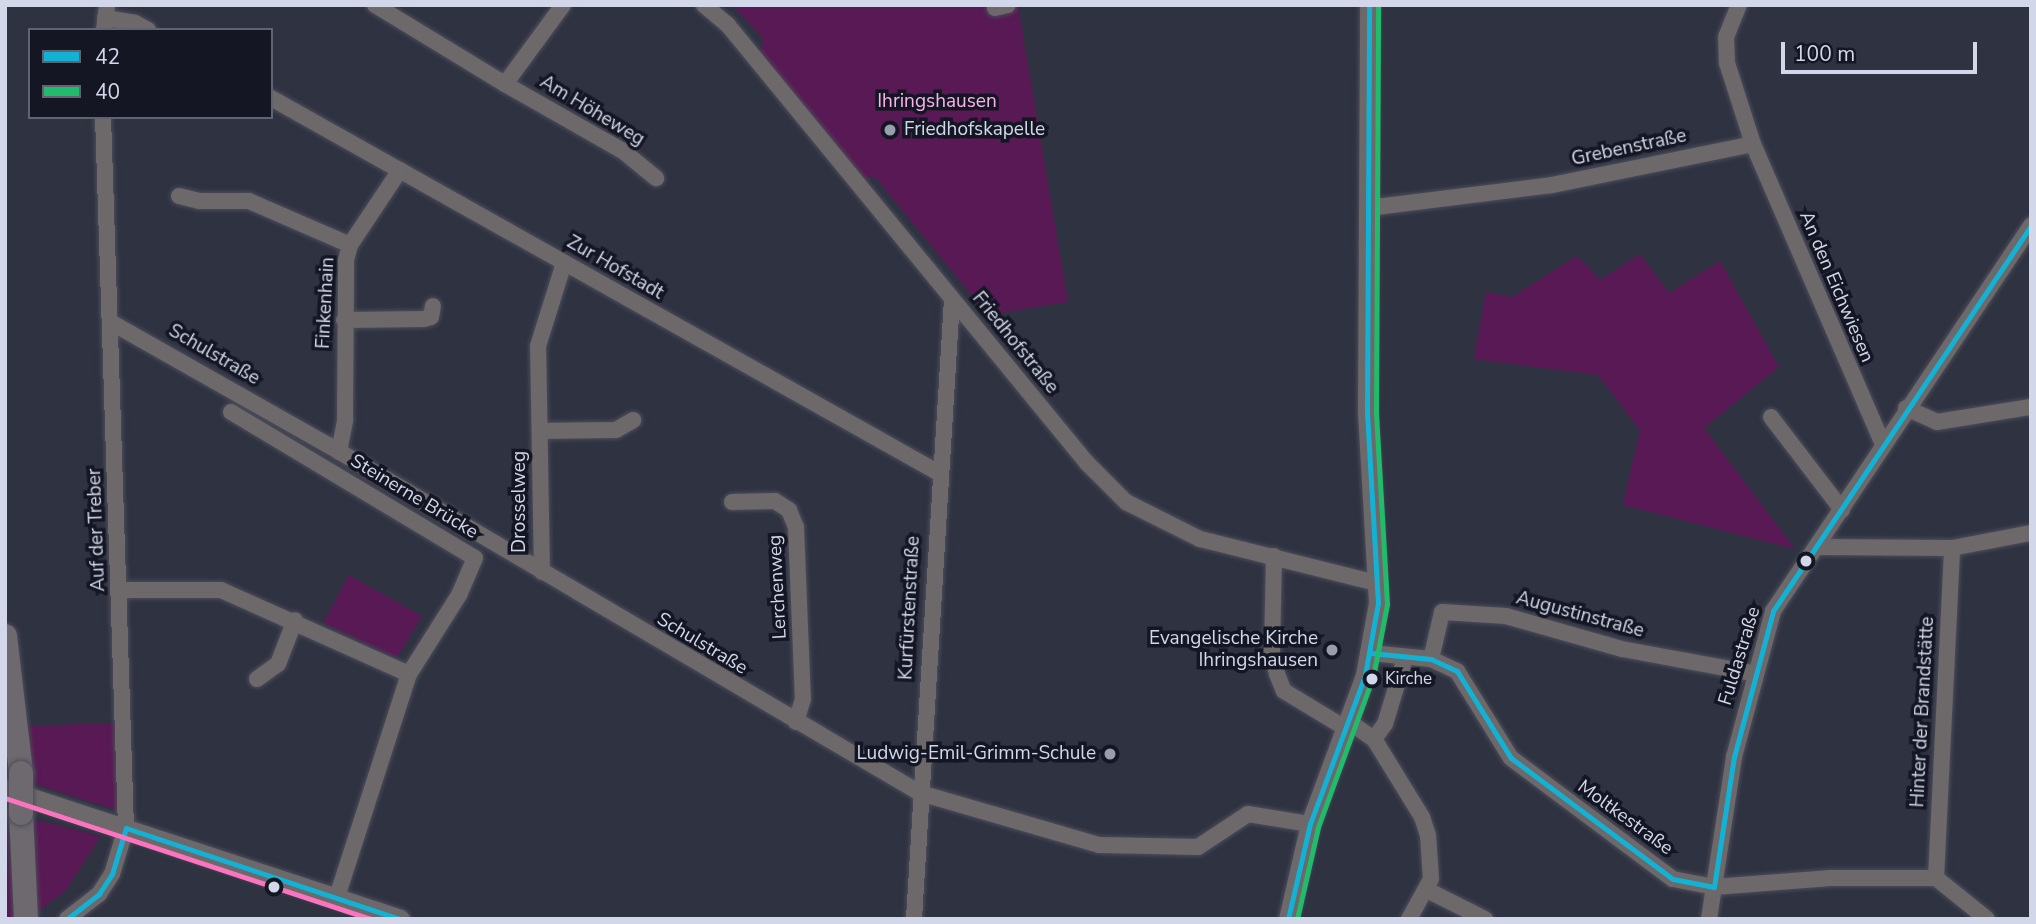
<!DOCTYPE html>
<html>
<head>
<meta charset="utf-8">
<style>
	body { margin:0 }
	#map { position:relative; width:2036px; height:924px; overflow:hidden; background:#2f3241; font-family:"Nunito Sans",sans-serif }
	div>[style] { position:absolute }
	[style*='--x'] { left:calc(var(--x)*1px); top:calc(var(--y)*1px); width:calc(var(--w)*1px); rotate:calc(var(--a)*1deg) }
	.green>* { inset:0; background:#591954 }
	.roads { filter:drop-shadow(0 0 2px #4b4d5a) drop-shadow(0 0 2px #4b4d5a) }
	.minor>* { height:16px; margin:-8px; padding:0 8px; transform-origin:8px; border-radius:8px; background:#6d686a }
	.tertiary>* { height:19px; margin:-9.5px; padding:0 9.5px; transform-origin:9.5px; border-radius:9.5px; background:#6d686a }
	.primary>* { height:24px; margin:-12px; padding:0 12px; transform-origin:12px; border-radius:12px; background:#6e696f }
	.bridges { filter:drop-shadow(0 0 2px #4b4d5a) drop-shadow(0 0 2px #4b4d5a) }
	.primary-bridge>* { height:24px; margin:-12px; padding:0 12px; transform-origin:12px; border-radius:12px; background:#6e696f }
	.bus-1>* { height:5px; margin:-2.5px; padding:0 2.5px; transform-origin:2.5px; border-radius:2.5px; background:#13b2d5 }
	.bus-2>* { height:5px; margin:-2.5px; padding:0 2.5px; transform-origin:2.5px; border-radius:2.5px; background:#20bc6c }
	.bus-3>* { height:5px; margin:-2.5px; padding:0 2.5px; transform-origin:2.5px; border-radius:2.5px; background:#fc73be }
	.dots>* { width:19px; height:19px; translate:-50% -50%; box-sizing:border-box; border:4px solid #141723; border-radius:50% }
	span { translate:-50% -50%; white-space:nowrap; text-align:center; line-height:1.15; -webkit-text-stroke:7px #141723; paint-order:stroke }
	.bus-label { font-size:17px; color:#d2d7e9 }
	.left { translate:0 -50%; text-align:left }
	.park-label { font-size:19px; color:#fbb3ee }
	.street-label { font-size:19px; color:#d2d7e9 }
	.poi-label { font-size:19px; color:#d2d7e9 }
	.right { translate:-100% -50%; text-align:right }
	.frame { position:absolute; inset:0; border:7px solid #d2d7e9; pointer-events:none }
	.legend { position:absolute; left:28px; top:28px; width:245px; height:91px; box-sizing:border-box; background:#141723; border:2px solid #606472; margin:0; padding:9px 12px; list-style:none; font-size:21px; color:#d2d7e9 }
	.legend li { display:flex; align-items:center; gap:14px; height:35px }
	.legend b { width:35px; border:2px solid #606472 }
	.scale { position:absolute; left:1781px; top:42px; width:196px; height:32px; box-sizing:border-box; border:4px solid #d2d7e9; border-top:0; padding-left:9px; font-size:21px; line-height:24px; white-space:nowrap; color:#d2d7e9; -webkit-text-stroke:5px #141723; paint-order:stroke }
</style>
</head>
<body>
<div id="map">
	<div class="green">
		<div style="clip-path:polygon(732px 5px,1018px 5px,1068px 302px,988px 315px,875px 177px,859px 177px,760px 55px,763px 38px)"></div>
		<div style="clip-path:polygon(1640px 254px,1669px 293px,1720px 261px,1779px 367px,1704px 428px,1795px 549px,1623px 505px,1640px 430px,1598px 375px,1474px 359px,1486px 292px,1512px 297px,1577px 256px,1600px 280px)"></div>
		<div style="clip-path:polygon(349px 575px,422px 616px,397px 658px,323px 623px)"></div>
		<div style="clip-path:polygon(116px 723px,117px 810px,28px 782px,26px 726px)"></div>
		<div style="clip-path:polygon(5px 811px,7px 812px,14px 919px,5px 919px)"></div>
		<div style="clip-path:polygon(29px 818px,101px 836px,66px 890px,34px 915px)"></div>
	</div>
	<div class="roads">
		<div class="minor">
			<div style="--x:375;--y:5;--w:152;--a:31.3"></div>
			<div style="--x:505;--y:84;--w:98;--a:-53.7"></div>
			<div style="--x:704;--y:5;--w:30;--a:40"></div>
			<div style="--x:727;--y:24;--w:568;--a:50.65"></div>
			<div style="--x:1087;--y:463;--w:55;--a:45"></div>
			<div style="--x:1126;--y:502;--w:83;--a:26.6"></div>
			<div style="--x:1200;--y:539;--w:182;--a:14"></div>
			<div style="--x:995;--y:8;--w:13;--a:-13"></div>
			<div style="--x:105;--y:18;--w:30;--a:9"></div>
			<div style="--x:135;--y:23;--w:15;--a:28"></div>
			<div style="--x:104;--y:30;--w:25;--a:-83"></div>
			<div style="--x:505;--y:84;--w:136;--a:29.6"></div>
			<div style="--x:623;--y:151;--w:43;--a:39.3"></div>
			<div style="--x:271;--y:98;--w:766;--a:29.31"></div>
			<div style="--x:1753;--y:144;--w:328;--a:66.6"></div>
			<div style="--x:179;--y:196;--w:21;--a:14"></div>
			<div style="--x:199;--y:201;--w:50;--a:0"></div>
			<div style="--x:249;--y:201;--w:110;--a:23.5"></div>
			<div style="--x:1368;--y:208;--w:185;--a:-7.1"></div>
			<div style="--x:1552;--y:185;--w:205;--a:-11.5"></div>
			<div style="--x:1753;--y:144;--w:85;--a:-107.8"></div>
			<div style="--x:1727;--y:63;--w:26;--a:-92"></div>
			<div style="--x:1726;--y:37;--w:35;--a:-68"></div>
			<div style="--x:344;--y:320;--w:80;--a:-0.7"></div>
			<div style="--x:424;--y:319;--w:7;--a:-16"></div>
			<div style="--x:431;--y:317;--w:11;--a:-80"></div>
			<div style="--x:112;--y:323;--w:248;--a:29.5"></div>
			<div style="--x:328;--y:445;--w:687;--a:30.45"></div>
			<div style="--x:920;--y:793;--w:186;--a:16.2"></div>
			<div style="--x:1099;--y:845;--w:99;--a:1.2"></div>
			<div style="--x:1198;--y:847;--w:60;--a:-33.4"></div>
			<div style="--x:1248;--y:814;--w:63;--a:9.2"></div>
			<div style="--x:1906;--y:408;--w:34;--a:24"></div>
			<div style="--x:1937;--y:422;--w:95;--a:-9.1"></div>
			<div style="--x:231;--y:412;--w:284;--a:30.9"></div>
			<div style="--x:475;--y:558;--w:40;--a:113.4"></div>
			<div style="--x:459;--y:595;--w:93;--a:122.3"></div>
			<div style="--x:409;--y:674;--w:234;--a:107.9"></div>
			<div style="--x:1771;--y:417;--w:117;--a:52.6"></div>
			<div style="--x:541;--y:431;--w:75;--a:-0.8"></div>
			<div style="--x:616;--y:430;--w:20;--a:-30"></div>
			<div style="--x:339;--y:452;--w:33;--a:-79"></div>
			<div style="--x:345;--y:420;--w:160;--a:-89.6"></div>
			<div style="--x:346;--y:260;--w:16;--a:-75"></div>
			<div style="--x:350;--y:245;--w:90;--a:-56.3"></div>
			<div style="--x:732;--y:502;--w:43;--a:-1.3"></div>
			<div style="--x:775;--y:501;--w:17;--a:33"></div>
			<div style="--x:789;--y:510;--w:18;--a:68"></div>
			<div style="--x:796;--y:527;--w:172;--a:87.7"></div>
			<div style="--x:803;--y:699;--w:24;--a:107"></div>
			<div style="--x:1817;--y:547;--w:135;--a:0.4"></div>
			<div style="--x:1952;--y:548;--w:80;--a:-10.8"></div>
			<div style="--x:1274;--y:556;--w:98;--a:91.2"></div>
			<div style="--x:1272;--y:654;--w:21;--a:76"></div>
			<div style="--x:1277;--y:674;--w:18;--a:68"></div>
			<div style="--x:1284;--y:691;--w:71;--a:31.2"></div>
			<div style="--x:542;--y:572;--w:226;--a:-91"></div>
			<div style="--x:538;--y:346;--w:87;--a:-72.6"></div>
			<div style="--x:120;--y:590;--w:101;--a:0"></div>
			<div style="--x:221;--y:590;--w:206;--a:24.1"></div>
			<div style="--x:1371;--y:653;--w:60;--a:5.7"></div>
			<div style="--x:1431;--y:659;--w:29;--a:25"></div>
			<div style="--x:1457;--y:671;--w:102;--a:58.2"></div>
			<div style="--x:1511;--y:758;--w:202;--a:36.8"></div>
			<div style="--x:1673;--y:879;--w:42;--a:11"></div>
			<div style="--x:1714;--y:887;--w:117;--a:-4.4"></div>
			<div style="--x:1831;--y:878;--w:105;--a:0"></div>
			<div style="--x:1936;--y:878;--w:65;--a:38.8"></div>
			<div style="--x:1431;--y:659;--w:48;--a:-76.8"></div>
			<div style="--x:1442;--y:612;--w:64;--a:3.6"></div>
			<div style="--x:1506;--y:616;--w:121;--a:15.9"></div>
			<div style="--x:1622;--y:649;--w:133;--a:10.4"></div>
			<div style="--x:257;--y:679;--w:26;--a:-36"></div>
			<div style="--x:278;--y:664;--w:47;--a:-68.9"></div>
			<div style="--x:1348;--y:721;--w:32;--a:35"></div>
			<div style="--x:1374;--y:739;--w:92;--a:58.4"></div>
			<div style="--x:1422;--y:817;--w:19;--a:72"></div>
			<div style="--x:1428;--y:835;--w:44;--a:86.1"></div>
			<div style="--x:1431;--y:879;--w:46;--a:118.8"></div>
			<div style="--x:1374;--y:739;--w:19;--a:-54"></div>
			<div style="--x:1385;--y:724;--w:69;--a:-73.1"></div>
			<div style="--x:1936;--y:878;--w:330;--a:-87.2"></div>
			<div style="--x:1427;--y:890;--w:65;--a:26.6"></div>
			<div style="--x:67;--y:919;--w:41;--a:-38"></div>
			<div style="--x:99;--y:894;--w:24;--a:-57"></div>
			<div style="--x:112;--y:874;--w:48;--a:-73.1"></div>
			<div style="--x:126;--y:828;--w:711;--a:-91.85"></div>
			<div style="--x:914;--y:919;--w:621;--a:-86.49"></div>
			<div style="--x:1709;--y:919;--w:164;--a:-81.2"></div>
			<div style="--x:1734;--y:757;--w:151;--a:-75"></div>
			<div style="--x:1773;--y:611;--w:464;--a:-56.2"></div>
		</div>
		<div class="tertiary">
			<div style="--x:5;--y:789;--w:416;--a:18.2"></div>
			<div style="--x:1288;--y:919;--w:98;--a:-77"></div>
			<div style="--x:1310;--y:824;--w:159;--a:-69.7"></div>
			<div style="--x:1365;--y:675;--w:73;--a:-79.8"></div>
			<div style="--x:1378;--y:603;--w:191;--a:-93.3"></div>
			<div style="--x:1367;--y:412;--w:407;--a:-89.7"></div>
		</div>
		<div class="primary">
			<div style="--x:5;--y:636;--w:138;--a:83.3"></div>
			<div style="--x:21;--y:813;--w:106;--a:87.3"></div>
		</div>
	</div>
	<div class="bridges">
		<div class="primary-bridge">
			<div style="--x:21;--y:773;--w:40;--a:90"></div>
		</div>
	</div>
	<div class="bus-1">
		<div style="--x:1371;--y:653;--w:60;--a:5.7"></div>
		<div style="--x:1431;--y:659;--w:29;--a:25"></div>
		<div style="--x:1457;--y:671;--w:102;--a:58.2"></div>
		<div style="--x:1511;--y:758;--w:202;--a:36.8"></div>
		<div style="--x:1673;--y:879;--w:42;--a:11"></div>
		<div style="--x:126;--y:828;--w:288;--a:18.4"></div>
		<div style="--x:1714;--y:887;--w:132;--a:-81.3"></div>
		<div style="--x:1734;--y:757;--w:151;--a:-75"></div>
		<div style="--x:1773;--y:611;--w:464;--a:-56.2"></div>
		<div style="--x:67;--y:919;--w:41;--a:-38"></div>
		<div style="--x:99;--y:894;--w:24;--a:-57"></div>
		<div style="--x:112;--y:874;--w:48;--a:-73.1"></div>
		<div style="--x:1288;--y:919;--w:98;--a:-77"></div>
		<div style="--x:1310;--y:824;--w:159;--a:-69.7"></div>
		<div style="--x:1365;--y:675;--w:73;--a:-79.8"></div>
		<div style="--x:1378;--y:603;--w:191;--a:-93.3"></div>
		<div style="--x:1367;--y:412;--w:407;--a:-89.7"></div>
	</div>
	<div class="bus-2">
		<div style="--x:1297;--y:919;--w:94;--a:-77.1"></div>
		<div style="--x:1318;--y:827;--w:160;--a:-69.9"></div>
		<div style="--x:1373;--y:677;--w:74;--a:-79.1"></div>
		<div style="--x:1387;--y:604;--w:192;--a:-93.3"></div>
		<div style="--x:1376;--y:412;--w:407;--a:-89.7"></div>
	</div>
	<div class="bus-3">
		<div style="--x:5;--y:798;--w:385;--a:18.3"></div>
	</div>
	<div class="dots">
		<div style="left:890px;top:130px;background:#999dae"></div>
		<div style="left:1806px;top:561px;background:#d2d7e9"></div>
		<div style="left:1332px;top:650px;background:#999dae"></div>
		<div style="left:1372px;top:679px;background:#d2d7e9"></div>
		<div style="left:1110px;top:754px;background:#999dae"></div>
		<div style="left:274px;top:887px;background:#d2d7e9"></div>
	</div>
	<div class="bus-label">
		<span class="left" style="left:1385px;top:679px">Kirche</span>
	</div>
	<div class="park-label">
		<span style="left:937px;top:102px">Ihringshausen</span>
	</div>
	<div class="street-label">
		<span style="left:592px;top:111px;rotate:31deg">Am Höheweg</span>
		<span style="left:1629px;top:148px;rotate:-12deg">Grebenstraße</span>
		<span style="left:615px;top:268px;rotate:30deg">Zur Hofstadt</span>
		<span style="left:1836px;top:287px;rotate:67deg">An den Eichwiesen</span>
		<span style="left:326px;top:303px;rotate:-87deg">Finkenhain</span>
		<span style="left:1015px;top:343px;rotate:51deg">Friedhofstraße</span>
		<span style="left:214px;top:355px;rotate:30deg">Schulstraße</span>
		<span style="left:414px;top:497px;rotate:31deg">Steinerne Brücke</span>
		<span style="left:520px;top:502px;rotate:-90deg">Drosselweg</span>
		<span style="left:97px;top:530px;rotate:-92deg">Auf der Treber</span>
		<span style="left:778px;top:587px;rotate:-93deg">Lerchenweg</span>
		<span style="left:910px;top:608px;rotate:-87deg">Kurfürstenstraße</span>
		<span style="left:1580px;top:615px;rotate:15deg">Augustinstraße</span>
		<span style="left:702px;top:644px;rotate:31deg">Schulstraße</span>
		<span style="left:1740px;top:656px;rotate:-73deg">Fuldastraße</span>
		<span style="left:1923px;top:712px;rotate:-87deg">Hinter der Brandstätte</span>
		<span style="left:1625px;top:818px;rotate:36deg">Moltkestraße</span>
	</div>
	<div class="poi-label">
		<span class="left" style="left:904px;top:130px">Friedhofskapelle</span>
		<span class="right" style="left:1318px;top:650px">Evangelische Kirche<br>Ihringshausen</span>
		<span class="right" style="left:1096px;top:754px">Ludwig-Emil-Grimm-Schule</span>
	</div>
	<div class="frame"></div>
	<ul class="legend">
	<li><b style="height:9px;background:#13b2d5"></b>42</li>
	<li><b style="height:9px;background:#20bc6c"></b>40</li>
	</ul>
	<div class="scale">100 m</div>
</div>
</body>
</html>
